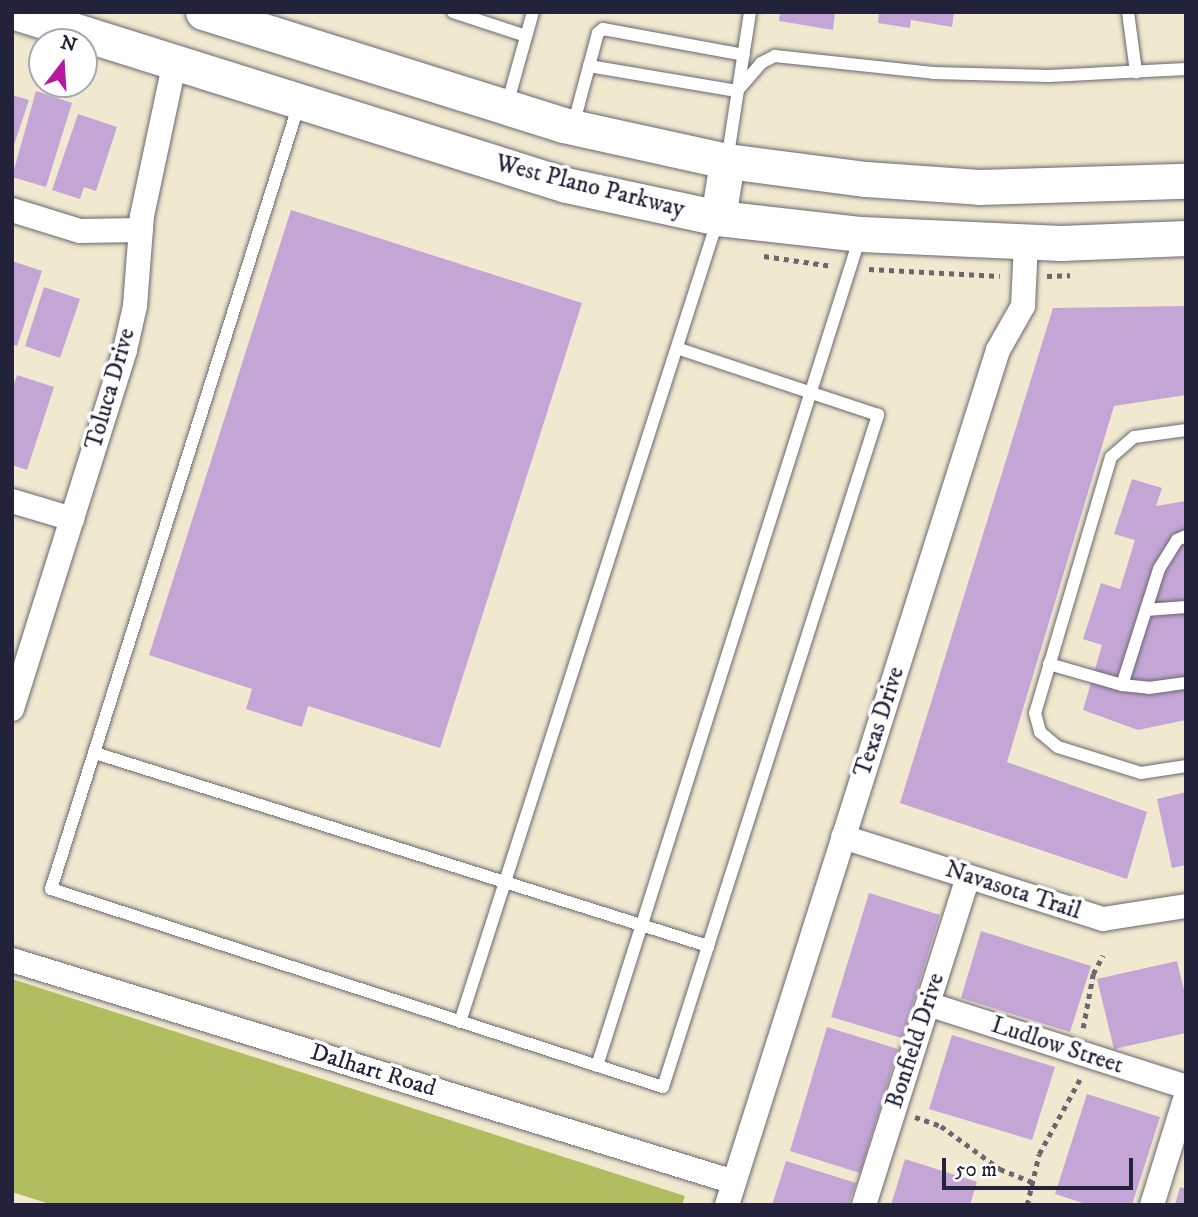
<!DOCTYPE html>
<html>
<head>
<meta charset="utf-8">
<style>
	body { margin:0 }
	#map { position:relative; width:1198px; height:1217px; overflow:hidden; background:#f0e8cf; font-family:"IM FELL DW Pica",serif }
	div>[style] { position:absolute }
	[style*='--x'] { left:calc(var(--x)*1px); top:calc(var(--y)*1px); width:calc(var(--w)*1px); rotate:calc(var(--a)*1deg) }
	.green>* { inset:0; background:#b1bd5f }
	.building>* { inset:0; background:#c4a6d6 }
	.path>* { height:4.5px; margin-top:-2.25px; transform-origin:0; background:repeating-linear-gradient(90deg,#6a676f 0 5px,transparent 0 10px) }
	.roads { filter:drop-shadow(0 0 2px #6a676f) drop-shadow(0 0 2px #6a676f) }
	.lane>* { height:12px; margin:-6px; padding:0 6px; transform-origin:6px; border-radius:6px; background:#fff }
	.street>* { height:24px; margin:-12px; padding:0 12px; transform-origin:12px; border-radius:12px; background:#fff }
	.secondary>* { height:35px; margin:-17.5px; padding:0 17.5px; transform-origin:17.5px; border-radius:17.5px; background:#fff }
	span { translate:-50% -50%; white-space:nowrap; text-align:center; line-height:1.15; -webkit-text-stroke:7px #fff; paint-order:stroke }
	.street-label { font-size:24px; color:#22223b }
	.frame { position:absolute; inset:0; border:14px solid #22223b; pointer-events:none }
	.north { position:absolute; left:28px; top:28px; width:70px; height:70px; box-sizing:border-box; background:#fff; border:2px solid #a7a7b1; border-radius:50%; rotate:17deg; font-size:19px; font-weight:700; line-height:28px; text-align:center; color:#22223b }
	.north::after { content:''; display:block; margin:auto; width:24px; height:32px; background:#b5179e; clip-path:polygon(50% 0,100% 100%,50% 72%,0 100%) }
	.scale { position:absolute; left:942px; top:1158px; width:191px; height:32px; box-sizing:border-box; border:4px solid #22223b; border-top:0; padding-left:9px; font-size:21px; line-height:24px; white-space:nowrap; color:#22223b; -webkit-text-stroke:5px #fff; paint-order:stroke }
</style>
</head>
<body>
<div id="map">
	<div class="green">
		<div style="clip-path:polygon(12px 979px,685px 1196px,682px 1205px,53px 1205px,12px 1192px)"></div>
	</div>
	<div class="building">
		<div style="clip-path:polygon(780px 12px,835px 12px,833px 30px,779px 21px)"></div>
		<div style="clip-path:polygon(879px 12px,954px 12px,952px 27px,911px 20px,910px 28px,878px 23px)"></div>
		<div style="clip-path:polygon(36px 91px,72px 103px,46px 187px,12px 177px)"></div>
		<div style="clip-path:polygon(12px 95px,29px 100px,13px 148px,12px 148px)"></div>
		<div style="clip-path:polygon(78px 114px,117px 127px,96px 191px,84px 187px,80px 199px,52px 190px)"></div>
		<div style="clip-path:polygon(291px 210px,582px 303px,440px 748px,308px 706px,302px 727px,246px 709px,252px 689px,149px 655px)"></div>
		<div style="clip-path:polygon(12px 261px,42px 271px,17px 346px,12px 344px)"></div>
		<div style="clip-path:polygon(44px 287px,80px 299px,60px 358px,25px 346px)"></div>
		<div style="clip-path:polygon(1186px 306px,1186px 395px,1114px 406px,1007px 762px,1147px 812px,1127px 879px,900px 803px,1053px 308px)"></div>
		<div style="clip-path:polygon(17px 375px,54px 387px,27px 470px,12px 465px,12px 390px)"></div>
		<div style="clip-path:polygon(1132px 479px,1162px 488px,1156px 506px,1186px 501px,1186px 720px,1138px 730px,1083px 710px,1102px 645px,1083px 639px,1101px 583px,1120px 589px,1135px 540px,1114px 534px)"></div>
		<div style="clip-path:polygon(1186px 792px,1186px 865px,1172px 868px,1157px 799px)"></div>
		<div style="clip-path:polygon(869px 893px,940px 915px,902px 1038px,831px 1017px)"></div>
		<div style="clip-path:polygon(981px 931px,1091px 966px,1070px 1032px,961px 998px)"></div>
		<div style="clip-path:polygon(1177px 961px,1186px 998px,1186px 1033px,1114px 1049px,1097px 979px)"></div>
		<div style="clip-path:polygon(827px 1027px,898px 1049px,860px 1173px,790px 1151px)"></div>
		<div style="clip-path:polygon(952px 1035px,1055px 1067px,1032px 1140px,929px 1109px)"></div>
		<div style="clip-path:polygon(1087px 1094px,1160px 1117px,1132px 1205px,1089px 1205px,1055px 1194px)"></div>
		<div style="clip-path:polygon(905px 1159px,977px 1182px,970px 1205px,891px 1205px)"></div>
		<div style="clip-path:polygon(786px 1161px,856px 1183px,848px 1205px,772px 1205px)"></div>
		<div style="clip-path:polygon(1180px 1187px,1186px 1189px,1186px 1205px,1175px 1205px)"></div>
	</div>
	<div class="path">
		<div style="--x:764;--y:256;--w:69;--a:8.4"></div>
		<div style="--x:869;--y:269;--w:131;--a:3.1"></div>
		<div style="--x:1047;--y:276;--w:23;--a:-2"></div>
		<div style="--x:1083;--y:1028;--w:55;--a:-79.5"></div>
		<div style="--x:1093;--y:974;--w:21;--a:-62"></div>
		<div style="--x:915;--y:1117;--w:28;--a:19"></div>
		<div style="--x:941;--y:1126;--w:73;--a:36.1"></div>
		<div style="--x:1000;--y:1169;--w:35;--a:22"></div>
		<div style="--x:1027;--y:1205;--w:52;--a:-76.8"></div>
		<div style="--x:1039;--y:1154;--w:85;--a:-61.3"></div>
	</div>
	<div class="roads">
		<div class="lane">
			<div style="--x:453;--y:12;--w:77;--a:18.2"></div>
			<div style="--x:1128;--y:12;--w:61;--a:82.4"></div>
			<div style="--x:589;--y:66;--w:150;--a:9.6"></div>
			<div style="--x:737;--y:91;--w:37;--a:-49"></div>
			<div style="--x:761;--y:63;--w:16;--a:-27"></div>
			<div style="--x:775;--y:56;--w:159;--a:6.1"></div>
			<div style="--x:933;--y:73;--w:116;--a:1.5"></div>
			<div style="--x:1049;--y:76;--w:137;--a:-2.9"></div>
			<div style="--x:299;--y:104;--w:823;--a:107.53"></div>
			<div style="--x:51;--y:889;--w:643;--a:17.93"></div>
			<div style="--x:663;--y:1087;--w:706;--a:-72.26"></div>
			<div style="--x:878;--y:415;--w:212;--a:-161.6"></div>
			<div style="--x:507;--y:105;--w:97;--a:-74.4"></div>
			<div style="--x:573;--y:126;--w:96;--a:-75"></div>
			<div style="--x:598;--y:33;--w:6;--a:-39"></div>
			<div style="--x:603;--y:29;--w:143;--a:10.4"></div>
			<div style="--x:727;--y:161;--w:151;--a:-81.2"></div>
			<div style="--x:1186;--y:430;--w:52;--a:172.3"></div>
			<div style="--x:1134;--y:437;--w:30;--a:139"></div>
			<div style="--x:1111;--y:457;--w:267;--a:106.5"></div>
			<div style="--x:1035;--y:713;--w:20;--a:75"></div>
			<div style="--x:1040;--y:732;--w:23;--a:40"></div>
			<div style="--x:1058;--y:747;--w:87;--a:17.4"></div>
			<div style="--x:1141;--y:773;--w:46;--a:-8.8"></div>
			<div style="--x:1146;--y:610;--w:40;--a:-4.3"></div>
			<div style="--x:1049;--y:664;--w:76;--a:16"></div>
			<div style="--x:1122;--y:685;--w:27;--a:6"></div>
			<div style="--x:1149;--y:688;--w:37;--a:-8"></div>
			<div style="--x:1122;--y:685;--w:122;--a:-72.3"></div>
			<div style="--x:1159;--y:569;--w:34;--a:-58"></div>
			<div style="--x:1177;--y:540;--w:10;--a:-24"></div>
			<div style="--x:95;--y:753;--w:643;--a:17.48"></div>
			<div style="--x:460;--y:1022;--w:843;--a:-72.19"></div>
			<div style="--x:597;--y:1066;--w:870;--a:-72.4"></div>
		</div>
		<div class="street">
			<div style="--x:12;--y:210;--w:71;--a:17.2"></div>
			<div style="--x:80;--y:231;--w:61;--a:-0.9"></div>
			<div style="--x:12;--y:501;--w:63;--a:16.7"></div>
			<div style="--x:12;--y:709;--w:376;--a:-72.5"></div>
			<div style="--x:125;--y:350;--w:45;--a:-77.2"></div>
			<div style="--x:135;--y:306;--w:90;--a:-85.6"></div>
			<div style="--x:142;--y:216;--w:158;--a:-78"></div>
			<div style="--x:843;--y:837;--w:273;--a:17.5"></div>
			<div style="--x:1103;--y:919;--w:84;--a:-8.9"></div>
			<div style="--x:12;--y:960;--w:755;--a:17.09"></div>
			<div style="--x:928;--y:1004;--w:271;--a:17.8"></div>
			<div style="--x:727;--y:1205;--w:897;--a:-72.41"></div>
			<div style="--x:998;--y:350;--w:51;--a:-60.4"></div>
			<div style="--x:1023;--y:306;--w:64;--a:-87.3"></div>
			<div style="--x:864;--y:1205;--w:344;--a:-72.4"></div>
			<div style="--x:1152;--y:1205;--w:114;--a:-72.7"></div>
		</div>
		<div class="secondary">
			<div style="--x:15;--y:12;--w:578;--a:17.43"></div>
			<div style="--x:566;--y:185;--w:156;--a:12.2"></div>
			<div style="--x:718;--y:218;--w:144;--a:6.4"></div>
			<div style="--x:861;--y:234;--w:200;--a:2.6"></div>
			<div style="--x:1061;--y:243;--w:125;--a:-2.3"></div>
			<div style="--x:203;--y:12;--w:377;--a:17.4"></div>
			<div style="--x:563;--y:125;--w:168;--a:12.4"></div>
			<div style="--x:727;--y:161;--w:140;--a:7.4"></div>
			<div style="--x:866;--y:179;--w:113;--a:4"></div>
			<div style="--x:979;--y:187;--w:207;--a:-1.7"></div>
			<div style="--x:718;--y:218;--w:58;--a:-81"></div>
		</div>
	</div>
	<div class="street-label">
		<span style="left:590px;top:187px;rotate:14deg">West Plano Parkway</span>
		<span style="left:111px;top:389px;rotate:-74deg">Toluca Drive</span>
		<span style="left:880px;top:722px;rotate:-72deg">Texas Drive</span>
		<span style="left:1013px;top:891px;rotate:18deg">Navasota Trail</span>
		<span style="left:916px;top:1041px;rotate:-72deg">Bonfield Drive</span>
		<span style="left:1057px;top:1046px;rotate:18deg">Ludlow Street</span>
		<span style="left:373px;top:1071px;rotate:17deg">Dalhart Road</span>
	</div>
	<div class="frame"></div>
	<div class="north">N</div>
	<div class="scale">50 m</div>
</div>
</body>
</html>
